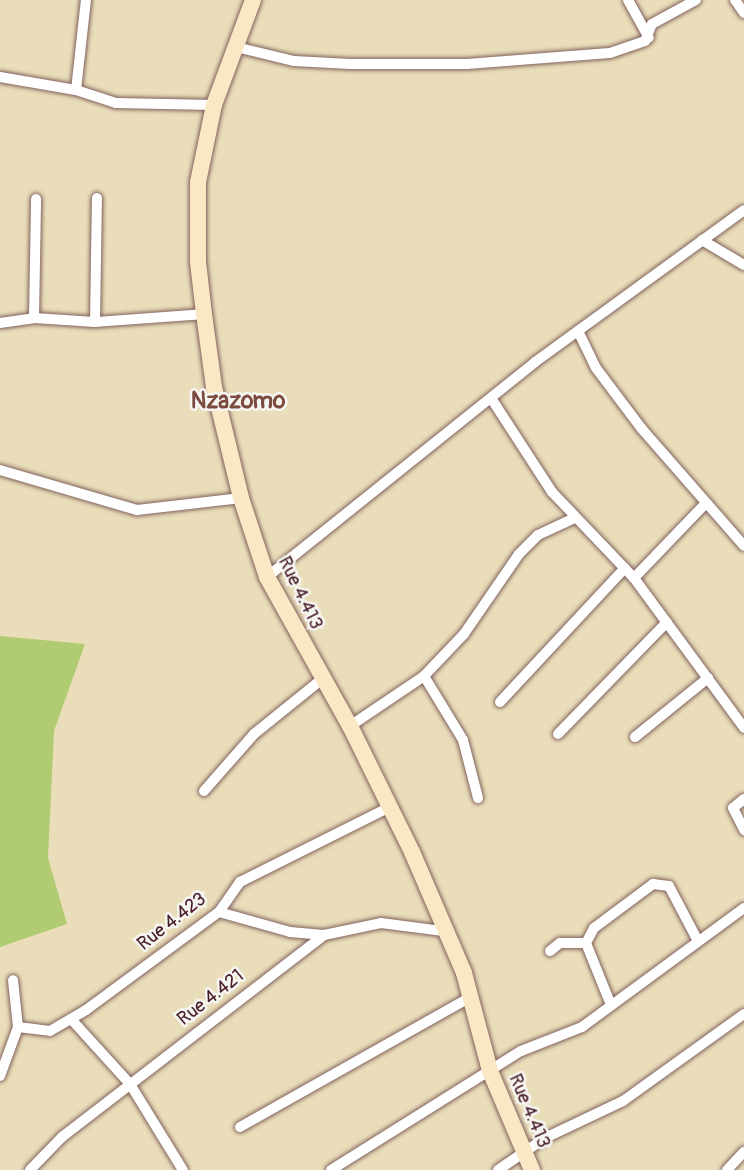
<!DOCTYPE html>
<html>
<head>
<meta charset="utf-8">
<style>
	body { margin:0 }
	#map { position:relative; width:744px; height:1170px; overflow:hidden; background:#eadeba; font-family:Pangolin,sans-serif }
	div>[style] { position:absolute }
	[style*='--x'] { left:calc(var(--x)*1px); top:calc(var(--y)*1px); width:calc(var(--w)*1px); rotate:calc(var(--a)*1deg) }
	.green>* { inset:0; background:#b0cb71 }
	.roads { filter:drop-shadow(0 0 2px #82625d) drop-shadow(0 0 2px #82625d) }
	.street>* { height:10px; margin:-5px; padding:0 5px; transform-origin:5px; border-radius:5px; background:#fff }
	.secondary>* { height:16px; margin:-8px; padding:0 8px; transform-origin:8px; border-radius:8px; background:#fae7c3 }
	span { translate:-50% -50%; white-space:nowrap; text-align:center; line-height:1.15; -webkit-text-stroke:5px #f6f6f2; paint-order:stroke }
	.street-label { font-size:19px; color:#4a1f2b }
	.quarter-label { font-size:23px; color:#7c4a3e; font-weight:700 }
</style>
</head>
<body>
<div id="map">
	<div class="green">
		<div style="clip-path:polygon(0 636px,85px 644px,54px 731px,48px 858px,67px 924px,0 947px)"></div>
	</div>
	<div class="roads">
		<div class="street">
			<div style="--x:628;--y:0;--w:43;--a:61.1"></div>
			<div style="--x:735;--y:0;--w:16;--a:55"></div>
			<div style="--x:236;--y:47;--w:60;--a:13.6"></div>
			<div style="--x:294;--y:61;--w:56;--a:3.1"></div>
			<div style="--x:350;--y:64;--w:117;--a:0"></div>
			<div style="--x:467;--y:64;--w:143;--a:-4.4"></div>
			<div style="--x:610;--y:53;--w:37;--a:-19"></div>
			<div style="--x:645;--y:41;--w:18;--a:-68"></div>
			<div style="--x:652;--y:24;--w:50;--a:-28.6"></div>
			<div style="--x:0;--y:77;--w:77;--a:9.7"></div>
			<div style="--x:76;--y:90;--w:42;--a:18"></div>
			<div style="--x:116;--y:103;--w:98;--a:1.2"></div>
			<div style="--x:76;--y:90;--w:91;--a:-83.7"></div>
			<div style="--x:702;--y:240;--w:49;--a:30.8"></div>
			<div style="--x:34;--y:318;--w:119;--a:-89"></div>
			<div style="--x:95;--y:322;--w:124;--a:-89.1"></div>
			<div style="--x:0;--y:323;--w:34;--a:-8"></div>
			<div style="--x:34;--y:318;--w:61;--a:3.8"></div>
			<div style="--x:95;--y:322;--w:109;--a:-4.2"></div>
			<div style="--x:578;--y:331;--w:41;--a:64.1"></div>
			<div style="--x:596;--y:368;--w:76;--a:53"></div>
			<div style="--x:642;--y:429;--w:155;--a:48.9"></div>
			<div style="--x:491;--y:398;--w:112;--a:57"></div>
			<div style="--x:552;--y:492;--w:119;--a:46.4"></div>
			<div style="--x:634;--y:578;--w:186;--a:53.7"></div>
			<div style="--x:0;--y:470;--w:143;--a:16.3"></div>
			<div style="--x:137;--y:510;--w:105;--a:-6.6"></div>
			<div style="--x:267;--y:577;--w:344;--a:-38.7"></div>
			<div style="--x:535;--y:362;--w:258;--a:-36"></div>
			<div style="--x:634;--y:578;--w:104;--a:-46.2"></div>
			<div style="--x:424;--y:676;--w:75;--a:58.6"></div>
			<div style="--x:463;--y:740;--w:60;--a:75.5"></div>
			<div style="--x:500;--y:702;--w:183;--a:-47"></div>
			<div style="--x:350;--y:726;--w:89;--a:-34"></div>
			<div style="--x:424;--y:676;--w:58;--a:-46.4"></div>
			<div style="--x:464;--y:634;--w:97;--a:-55.5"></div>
			<div style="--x:519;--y:554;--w:27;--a:-45"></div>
			<div style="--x:538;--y:535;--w:40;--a:-25"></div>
			<div style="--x:558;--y:734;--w:156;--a:-45.8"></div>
			<div style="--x:635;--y:737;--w:94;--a:-38.9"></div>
			<div style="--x:204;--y:791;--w:76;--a:-48.7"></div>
			<div style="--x:254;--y:734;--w:86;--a:-38.9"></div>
			<div style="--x:744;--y:799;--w:14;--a:141"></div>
			<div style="--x:733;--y:808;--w:25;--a:63"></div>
			<div style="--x:219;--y:912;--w:74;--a:15.7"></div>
			<div style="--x:290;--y:932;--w:34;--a:5"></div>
			<div style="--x:550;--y:951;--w:13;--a:-39"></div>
			<div style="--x:560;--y:943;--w:26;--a:0"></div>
			<div style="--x:611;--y:1005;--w:67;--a:-112"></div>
			<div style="--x:586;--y:943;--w:17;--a:-62"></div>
			<div style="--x:594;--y:928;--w:74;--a:-36.7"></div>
			<div style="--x:653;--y:884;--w:16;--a:7"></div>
			<div style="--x:669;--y:886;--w:62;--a:62.2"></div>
			<div style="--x:71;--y:1019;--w:88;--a:47.8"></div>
			<div style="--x:130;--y:1084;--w:101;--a:58.4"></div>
			<div style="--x:18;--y:1027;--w:32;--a:7"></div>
			<div style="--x:50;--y:1031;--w:42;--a:-30.3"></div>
			<div style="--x:86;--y:1010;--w:165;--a:-36.4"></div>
			<div style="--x:219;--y:912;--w:37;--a:-55"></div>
			<div style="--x:240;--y:882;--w:168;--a:-26.6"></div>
			<div style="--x:0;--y:1076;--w:52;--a:-69.8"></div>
			<div style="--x:18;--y:1027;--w:47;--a:-96.1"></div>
			<div style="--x:240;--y:1127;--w:265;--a:-29.4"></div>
			<div style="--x:30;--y:1170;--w:46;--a:-45.9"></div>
			<div style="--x:62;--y:1137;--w:331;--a:-37.6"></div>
			<div style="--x:324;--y:935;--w:58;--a:-11.9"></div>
			<div style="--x:381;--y:923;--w:63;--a:7.4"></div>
			<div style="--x:331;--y:1170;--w:224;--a:-32.1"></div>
			<div style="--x:521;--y:1051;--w:66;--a:-21.5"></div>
			<div style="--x:582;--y:1027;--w:201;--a:-36.3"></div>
			<div style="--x:498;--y:1170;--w:57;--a:-34.2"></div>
			<div style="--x:545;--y:1138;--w:86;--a:-25.4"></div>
			<div style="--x:623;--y:1101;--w:149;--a:-35.7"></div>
			<div style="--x:727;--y:1170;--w:25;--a:-47"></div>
		</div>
		<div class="secondary">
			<div style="--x:253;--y:0;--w:112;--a:110.4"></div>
			<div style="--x:214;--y:105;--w:79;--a:101.7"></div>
			<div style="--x:198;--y:182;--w:80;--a:90"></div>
			<div style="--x:198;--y:262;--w:52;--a:83.4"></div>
			<div style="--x:204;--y:314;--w:74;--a:82.2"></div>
			<div style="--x:214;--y:387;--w:114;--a:76.3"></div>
			<div style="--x:241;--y:498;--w:83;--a:71.8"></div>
			<div style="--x:267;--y:577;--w:171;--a:60.9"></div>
			<div style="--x:350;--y:726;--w:140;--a:63.8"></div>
			<div style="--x:412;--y:852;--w:132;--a:66.7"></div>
			<div style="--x:464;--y:973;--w:101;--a:75.1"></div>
			<div style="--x:490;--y:1071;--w:108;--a:67"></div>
		</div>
	</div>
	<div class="street-label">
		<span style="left:300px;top:593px;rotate:64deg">Rue 4.413</span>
		<span style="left:172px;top:922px;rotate:-38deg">Rue 4.423</span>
		<span style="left:211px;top:998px;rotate:-38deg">Rue 4.421</span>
		<span style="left:529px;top:1111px;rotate:67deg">Rue 4.413</span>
	</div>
	<div class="quarter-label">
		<span style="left:238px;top:401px">Nzazomo</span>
	</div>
</div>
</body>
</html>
